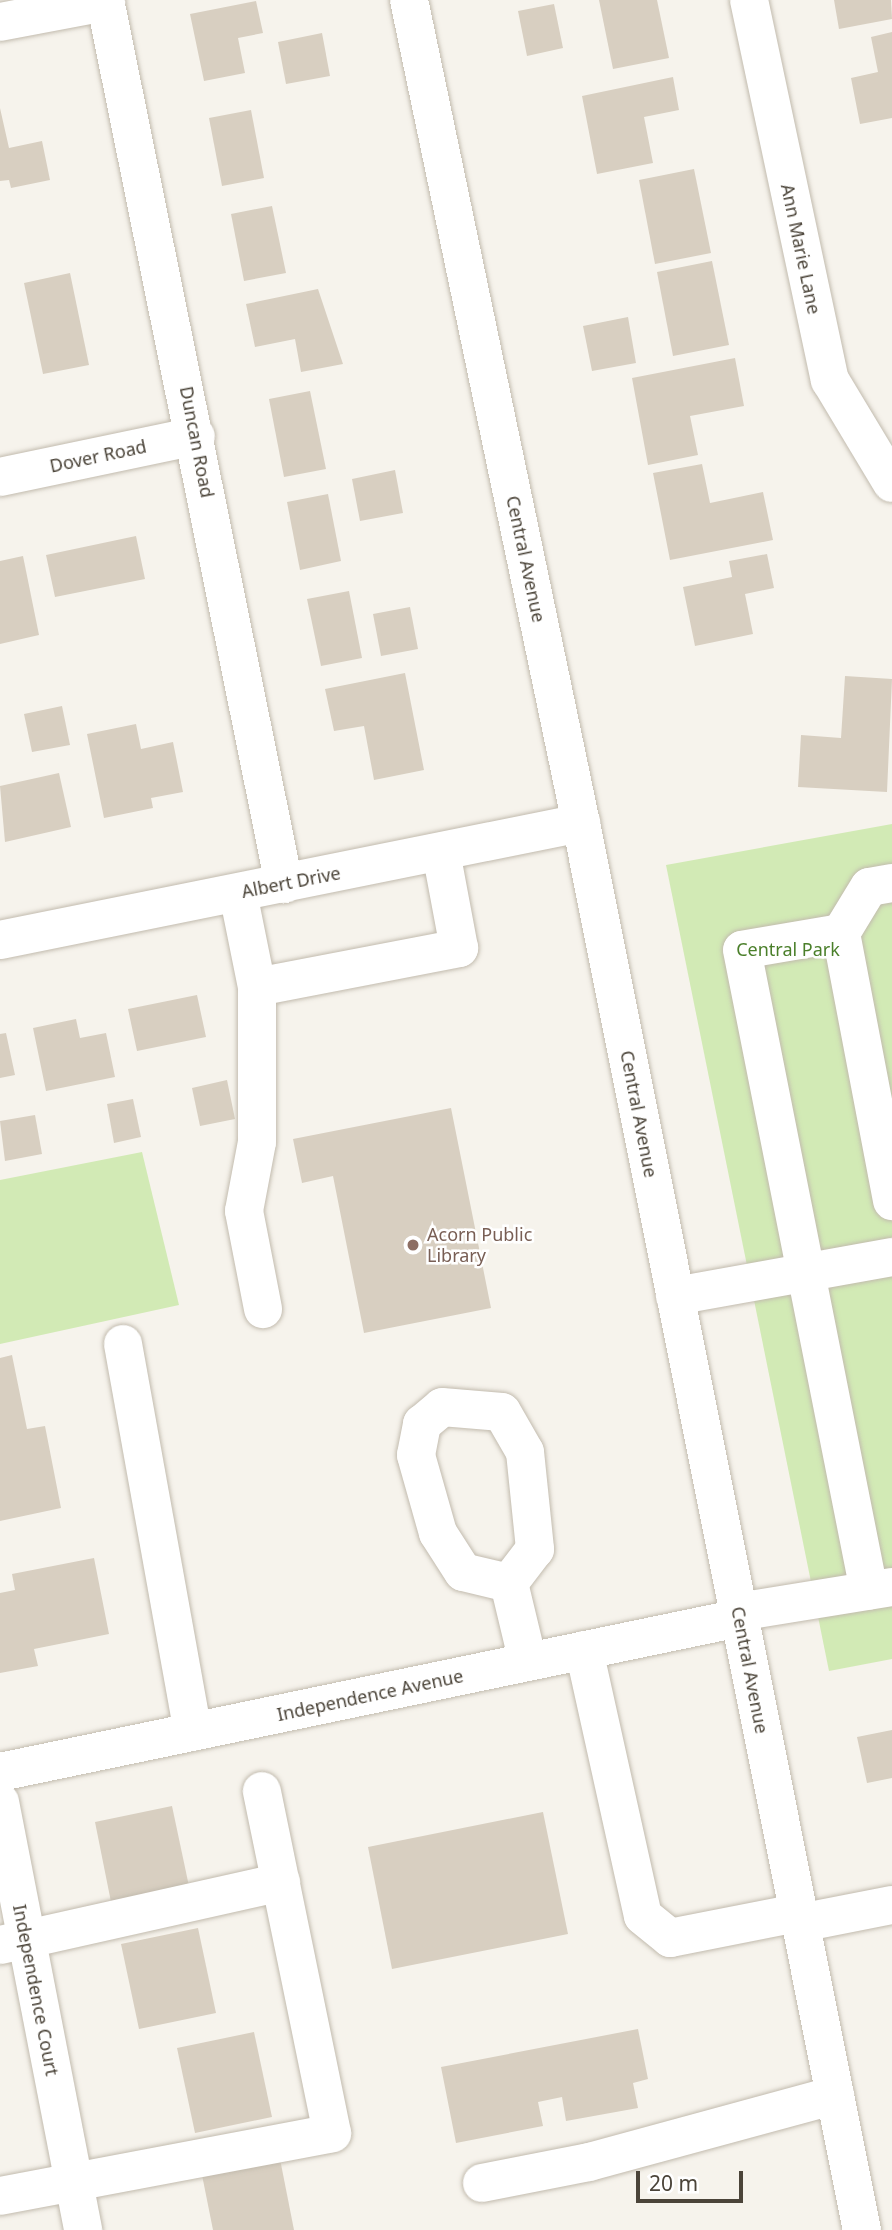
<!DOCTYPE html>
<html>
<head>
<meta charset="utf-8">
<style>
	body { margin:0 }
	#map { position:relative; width:892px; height:2230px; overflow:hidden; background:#f6f3ec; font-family:"Noto Sans",sans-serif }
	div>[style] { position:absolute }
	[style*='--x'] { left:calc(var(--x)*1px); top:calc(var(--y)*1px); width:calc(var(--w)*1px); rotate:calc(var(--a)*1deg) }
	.green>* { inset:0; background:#d2eab5 }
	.building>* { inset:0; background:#d8cfc1 }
	.roads { filter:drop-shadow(0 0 2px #c2bbae) drop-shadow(0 0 2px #c2bbae) }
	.minor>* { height:38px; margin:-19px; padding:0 19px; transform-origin:19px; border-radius:19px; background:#fff }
	.dots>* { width:19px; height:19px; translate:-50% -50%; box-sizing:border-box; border:4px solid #fff; border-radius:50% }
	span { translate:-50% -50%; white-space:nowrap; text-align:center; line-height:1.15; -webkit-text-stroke:5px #fff; paint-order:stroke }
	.street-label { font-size:18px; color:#4b4439 }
	.park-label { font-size:18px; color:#4a7f2a }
	.education-label { font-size:18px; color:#785e54 }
	.left { translate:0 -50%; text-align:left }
	.scale { position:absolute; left:636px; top:2171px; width:107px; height:32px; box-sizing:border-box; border:4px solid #4b4439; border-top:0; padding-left:9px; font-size:21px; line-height:24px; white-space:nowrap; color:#4b4439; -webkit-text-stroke:5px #fff; paint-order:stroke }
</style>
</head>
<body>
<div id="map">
	<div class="green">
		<div style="clip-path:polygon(892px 824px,892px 1659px,829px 1671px,666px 865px)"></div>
		<div style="clip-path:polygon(142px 1152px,179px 1305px,0 1344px,0 1180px)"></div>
	</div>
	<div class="building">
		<div style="clip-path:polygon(599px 0,657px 0,669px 58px,613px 69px)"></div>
		<div style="clip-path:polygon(834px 0,891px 0,892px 19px,839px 29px)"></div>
		<div style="clip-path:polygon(256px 1px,263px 33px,238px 38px,245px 73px,204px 81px,190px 14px)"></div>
		<div style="clip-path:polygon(554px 4px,563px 48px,527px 56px,518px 11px)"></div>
		<div style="clip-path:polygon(892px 32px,892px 118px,860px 124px,851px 78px,878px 72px,871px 37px)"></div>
		<div style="clip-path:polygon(322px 33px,330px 76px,286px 84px,278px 42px)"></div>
		<div style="clip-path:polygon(673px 77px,679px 110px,644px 117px,653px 163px,597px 174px,582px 96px)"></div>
		<div style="clip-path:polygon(0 108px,9px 148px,42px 141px,50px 180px,11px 188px,9px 180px,0 181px)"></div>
		<div style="clip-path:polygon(251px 110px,264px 178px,222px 186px,209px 118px)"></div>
		<div style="clip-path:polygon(694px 169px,711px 253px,655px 264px,639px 180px)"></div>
		<div style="clip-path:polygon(272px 206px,286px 273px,244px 281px,231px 214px)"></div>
		<div style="clip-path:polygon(712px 261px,729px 345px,673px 356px,657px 272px)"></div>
		<div style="clip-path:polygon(70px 273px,89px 365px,43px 374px,24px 283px)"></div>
		<div style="clip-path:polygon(318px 289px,343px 364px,301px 372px,295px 339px,255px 347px,246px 304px)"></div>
		<div style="clip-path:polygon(628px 317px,636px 363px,592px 371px,583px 326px)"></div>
		<div style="clip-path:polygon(735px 358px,744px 406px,690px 416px,698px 455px,648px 465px,632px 378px)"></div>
		<div style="clip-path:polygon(310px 391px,326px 469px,284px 477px,269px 399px)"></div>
		<div style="clip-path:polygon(702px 464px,710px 503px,763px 492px,773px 540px,670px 560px,653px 473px)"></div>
		<div style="clip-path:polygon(395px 470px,403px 513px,360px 521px,352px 479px)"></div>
		<div style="clip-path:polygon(328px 494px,341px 561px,300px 570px,287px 502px)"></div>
		<div style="clip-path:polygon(136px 536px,145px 579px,55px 597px,46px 555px)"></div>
		<div style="clip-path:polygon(767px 554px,774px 588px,745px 594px,753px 634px,695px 646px,683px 587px,732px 577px,729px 561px)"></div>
		<div style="clip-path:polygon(23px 556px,39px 635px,0 644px,0 561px)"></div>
		<div style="clip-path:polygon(349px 591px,362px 658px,321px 666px,307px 599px)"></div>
		<div style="clip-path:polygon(410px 607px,418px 649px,381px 656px,373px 614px)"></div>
		<div style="clip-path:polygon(405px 673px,424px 770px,374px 780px,364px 726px,334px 731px,325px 689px)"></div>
		<div style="clip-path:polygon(845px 676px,892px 679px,887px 792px,798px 787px,801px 735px,841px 738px)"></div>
		<div style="clip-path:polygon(62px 706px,70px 745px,32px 752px,24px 714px)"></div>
		<div style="clip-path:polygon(136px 724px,141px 749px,173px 742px,183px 792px,151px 798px,153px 808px,104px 818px,87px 734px)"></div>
		<div style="clip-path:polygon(59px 773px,71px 827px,5px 842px,0 786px)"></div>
		<div style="clip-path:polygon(197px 995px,206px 1037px,137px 1051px,128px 1009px)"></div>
		<div style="clip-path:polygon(76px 1019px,80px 1038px,106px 1033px,115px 1077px,46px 1091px,33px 1028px)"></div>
		<div style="clip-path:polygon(6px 1033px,15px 1075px,0 1078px,0 1034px)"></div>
		<div style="clip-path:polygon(227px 1080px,235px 1119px,200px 1126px,192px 1088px)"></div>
		<div style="clip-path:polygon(133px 1099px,141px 1137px,114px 1143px,107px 1104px)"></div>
		<div style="clip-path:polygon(451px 1108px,491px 1308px,364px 1333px,333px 1176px,302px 1183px,293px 1139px)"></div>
		<div style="clip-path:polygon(35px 1115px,42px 1154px,5px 1161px,0 1121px)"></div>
		<div style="clip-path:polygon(12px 1355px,27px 1429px,45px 1426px,61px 1508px,0 1521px,0 1358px)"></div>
		<div style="clip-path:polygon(94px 1558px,109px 1634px,34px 1649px,38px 1666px,0 1673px,0 1593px,15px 1590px,12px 1574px)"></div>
		<div style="clip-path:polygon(892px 1730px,892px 1778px,867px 1783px,857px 1737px)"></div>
		<div style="clip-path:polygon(172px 1806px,190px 1891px,112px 1907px,95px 1822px)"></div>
		<div style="clip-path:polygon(543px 1812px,568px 1934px,392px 1969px,368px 1847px)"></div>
		<div style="clip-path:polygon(198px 1928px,216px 2013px,139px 2029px,121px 1944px)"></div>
		<div style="clip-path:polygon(638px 2029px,648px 2079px,633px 2083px,638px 2108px,566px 2121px,562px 2097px,538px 2102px,543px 2126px,456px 2143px,441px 2067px)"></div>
		<div style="clip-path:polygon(254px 2032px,272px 2117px,195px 2133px,177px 2048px)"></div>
		<div style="clip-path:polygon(280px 2159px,294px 2230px,213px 2230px,202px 2175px)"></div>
	</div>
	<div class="roads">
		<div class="minor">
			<div style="--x:105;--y:0;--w:902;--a:78.55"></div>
			<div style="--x:409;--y:0;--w:841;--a:78.2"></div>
			<div style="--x:581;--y:823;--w:1435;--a:78.71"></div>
			<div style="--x:749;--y:0;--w:389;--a:78"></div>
			<div style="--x:830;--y:380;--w:120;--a:59"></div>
			<div style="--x:0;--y:22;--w:108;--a:-10.7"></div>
			<div style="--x:0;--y:477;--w:200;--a:-11.8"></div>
			<div style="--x:892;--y:883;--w:23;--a:170"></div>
			<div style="--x:869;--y:887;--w:54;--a:121.3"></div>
			<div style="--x:841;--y:933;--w:273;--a:79.2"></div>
			<div style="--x:238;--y:893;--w:96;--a:78.6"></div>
			<div style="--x:257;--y:987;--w:206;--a:-10.9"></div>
			<div style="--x:459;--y:948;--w:98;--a:-100.6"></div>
			<div style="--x:841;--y:933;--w:100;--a:170.3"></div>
			<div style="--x:742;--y:950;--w:653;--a:78.79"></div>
			<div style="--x:0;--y:940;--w:593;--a:-11.39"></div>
			<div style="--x:257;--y:987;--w:155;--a:90"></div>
			<div style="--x:257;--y:1142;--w:70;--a:100.7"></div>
			<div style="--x:244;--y:1211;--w:100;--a:79"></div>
			<div style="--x:675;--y:1296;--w:220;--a:-10.2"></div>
			<div style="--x:123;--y:1344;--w:394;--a:79.8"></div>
			<div style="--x:442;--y:1407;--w:60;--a:4.8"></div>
			<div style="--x:502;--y:1412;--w:46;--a:60.1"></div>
			<div style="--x:525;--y:1452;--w:98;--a:84.1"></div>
			<div style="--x:535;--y:1549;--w:43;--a:127.4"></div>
			<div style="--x:509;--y:1583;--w:47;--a:-166.6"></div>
			<div style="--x:463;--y:1572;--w:46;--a:-122.7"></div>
			<div style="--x:438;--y:1533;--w:81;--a:-105.8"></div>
			<div style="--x:416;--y:1455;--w:32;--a:-79"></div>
			<div style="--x:422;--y:1424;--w:26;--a:-40"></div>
			<div style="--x:509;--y:1583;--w:81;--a:76.5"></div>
			<div style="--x:738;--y:1612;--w:156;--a:-9.2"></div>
			<div style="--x:584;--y:1650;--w:272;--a:77.5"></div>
			<div style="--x:643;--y:1916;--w:35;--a:39"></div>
			<div style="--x:670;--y:1938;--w:130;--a:-11.1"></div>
			<div style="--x:0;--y:1772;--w:755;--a:-11.77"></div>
			<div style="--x:0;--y:1802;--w:436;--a:79"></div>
			<div style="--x:800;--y:1923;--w:94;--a:-11.1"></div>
			<div style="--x:0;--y:1945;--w:288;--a:-12.6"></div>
			<div style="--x:482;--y:2183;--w:109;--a:-11.1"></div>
			<div style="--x:589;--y:2162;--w:255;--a:-15.2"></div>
			<div style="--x:0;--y:2196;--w:338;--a:-10.7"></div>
			<div style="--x:332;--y:2133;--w:349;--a:-101.6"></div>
		</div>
	</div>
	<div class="dots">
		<div style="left:413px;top:1245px;background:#8d6e63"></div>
	</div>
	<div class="street-label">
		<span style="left:801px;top:249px;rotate:78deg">Ann Marie Lane</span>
		<span style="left:197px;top:442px;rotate:79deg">Duncan Road</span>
		<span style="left:98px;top:456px;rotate:-12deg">Dover Road</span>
		<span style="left:526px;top:559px;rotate:78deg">Central Avenue</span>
		<span style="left:291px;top:882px;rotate:-11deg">Albert Drive</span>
		<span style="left:639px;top:1114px;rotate:79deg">Central Avenue</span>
		<span style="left:750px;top:1670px;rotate:79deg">Central Avenue</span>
		<span style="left:370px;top:1695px;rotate:-12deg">Independence Avenue</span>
		<span style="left:36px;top:1990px;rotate:79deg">Independence Court</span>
	</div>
	<div class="park-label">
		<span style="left:788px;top:949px">Central Park</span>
	</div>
	<div class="education-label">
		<span class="left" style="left:427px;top:1245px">Acorn Public<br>Library</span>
	</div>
	<div class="scale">20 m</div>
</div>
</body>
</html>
